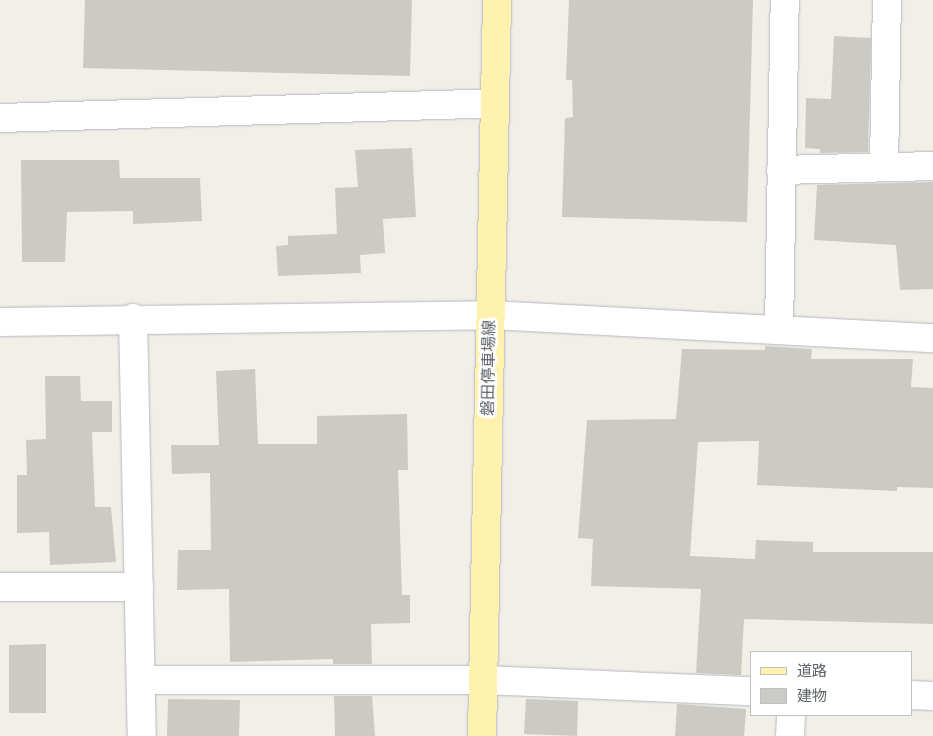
<!DOCTYPE html>
<html>
<head>
<meta charset="utf-8">
<style>
	body { margin:0 }
	#map { position:relative; width:933px; height:736px; overflow:hidden; background:#f1efe8; font-family:Poppins,"Noto Sans JP",sans-serif }
	div>[style] { position:absolute }
	[style*='--x'] { left:calc(var(--x)*1px); top:calc(var(--y)*1px); width:calc(var(--w)*1px); rotate:calc(var(--a)*1deg) }
	.building>* { inset:0; background:#cccac5 }
	.roads { filter:drop-shadow(0 0 1px #b5b8bc) drop-shadow(0 0 1px #b5b8bc) }
	.minor>* { height:28px; margin:-14px; padding:0 14px; transform-origin:14px; border-radius:14px; background:#fff }
	.major>* { height:28px; margin:-14px; padding:0 14px; transform-origin:14px; border-radius:14px; background:#fff2af }
	span { translate:-50% -50%; white-space:nowrap; text-align:center; line-height:1.15; -webkit-text-stroke:5px #fff; paint-order:stroke }
	.street-label { font-size:16px; color:#5f6368 }
	.legend { position:absolute; left:750px; top:651px; width:162px; height:65px; box-sizing:border-box; background:#fff; border:1px solid #bfc1c3; margin:0; padding:6px 9px; list-style:none; font-size:15px; color:#5f6368 }
	.legend li { display:flex; align-items:center; gap:10px; height:25px }
	.legend b { width:25px; border:1px solid #bfc1c3 }
</style>
</head>
<body>
<div id="map">
	<div class="building">
		<div style="clip-path:polygon(85px 0,412px 0,410px 76px,83px 68px)"></div>
		<div style="clip-path:polygon(569px 0,753px 0,747px 222px,562px 217px,565px 118px,573px 117px,572px 80px,566px 80px)"></div>
		<div style="clip-path:polygon(834px 36px,871px 38px,868px 152px,820px 153px,820px 149px,805px 148px,806px 98px,831px 99px)"></div>
		<div style="clip-path:polygon(412px 148px,416px 217px,383px 219px,385px 253px,360px 255px,361px 273px,278px 276px,276px 246px,288px 245px,288px 236px,337px 234px,335px 188px,358px 187px,355px 150px)"></div>
		<div style="clip-path:polygon(21px 160px,119px 160px,120px 178px,200px 178px,202px 221px,133px 224px,133px 211px,67px 212px,65px 262px,22px 262px)"></div>
		<div style="clip-path:polygon(933px 182px,933px 289px,900px 290px,896px 245px,814px 240px,817px 185px)"></div>
		<div style="clip-path:polygon(765px 346px,812px 349px,811px 359px,913px 359px,911px 387px,933px 388px,933px 488px,897px 487px,897px 491px,757px 485px,759px 441px,698px 442px,690px 556px,755px 559px,756px 540px,813px 542px,813px 552px,933px 552px,933px 624px,744px 619px,741px 675px,696px 673px,701px 589px,591px 586px,593px 539px,578px 538px,587px 420px,676px 419px,682px 349px,765px 350px)"></div>
		<div style="clip-path:polygon(255px 369px,258px 444px,317px 444px,317px 416px,407px 414px,408px 470px,398px 470px,402px 595px,410px 595px,410px 623px,371px 624px,372px 664px,333px 664px,333px 659px,230px 662px,229px 589px,177px 590px,178px 550px,211px 550px,210px 473px,172px 474px,171px 445px,219px 445px,216px 371px)"></div>
		<div style="clip-path:polygon(45px 376px,80px 376px,81px 401px,112px 401px,112px 432px,92px 432px,95px 507px,111px 507px,116px 562px,50px 565px,49px 532px,17px 533px,17px 475px,27px 475px,26px 440px,46px 439px)"></div>
		<div style="clip-path:polygon(46px 644px,46px 713px,9px 713px,9px 645px)"></div>
		<div style="clip-path:polygon(334px 696px,372px 696px,375px 736px,335px 736px)"></div>
		<div style="clip-path:polygon(168px 699px,240px 700px,239px 736px,167px 736px)"></div>
		<div style="clip-path:polygon(526px 699px,578px 701px,577px 736px,524px 734px)"></div>
		<div style="clip-path:polygon(677px 704px,746px 709px,744px 736px,675px 736px)"></div>
	</div>
	<div class="roads">
		<div class="minor">
			<div style="--x:0;--y:118;--w:494;--a:-1.7"></div>
			<div style="--x:884;--y:167;--w:167;--a:-89"></div>
			<div style="--x:781;--y:170;--w:152;--a:-1.5"></div>
			<div style="--x:133;--y:318;--w:418;--a:88.8"></div>
			<div style="--x:0;--y:322;--w:490;--a:-0.8"></div>
			<div style="--x:490;--y:315;--w:444;--a:3"></div>
			<div style="--x:779;--y:329;--w:329;--a:-89"></div>
			<div style="--x:0;--y:587;--w:139;--a:0"></div>
			<div style="--x:141;--y:680;--w:343;--a:0"></div>
			<div style="--x:484;--y:680;--w:268;--a:2.4"></div>
			<div style="--x:912;--y:695;--w:21;--a:3"></div>
			<div style="--x:790;--y:736;--w:21;--a:-87"></div>
		</div>
		<div class="major">
			<div style="--x:482;--y:736;--w:736;--a:-88.83"></div>
		</div>
	</div>
	<div class="street-label">
		<span style="left:489px;top:368px;rotate:-89deg">磐田停車場線</span>
	</div>
	<ul class="legend">
	<li><b style="height:6px;background:#fff2af"></b>道路</li>
	<li><b style="height:14px;background:#cccac5"></b>建物</li>
	</ul>
</div>
</body>
</html>
